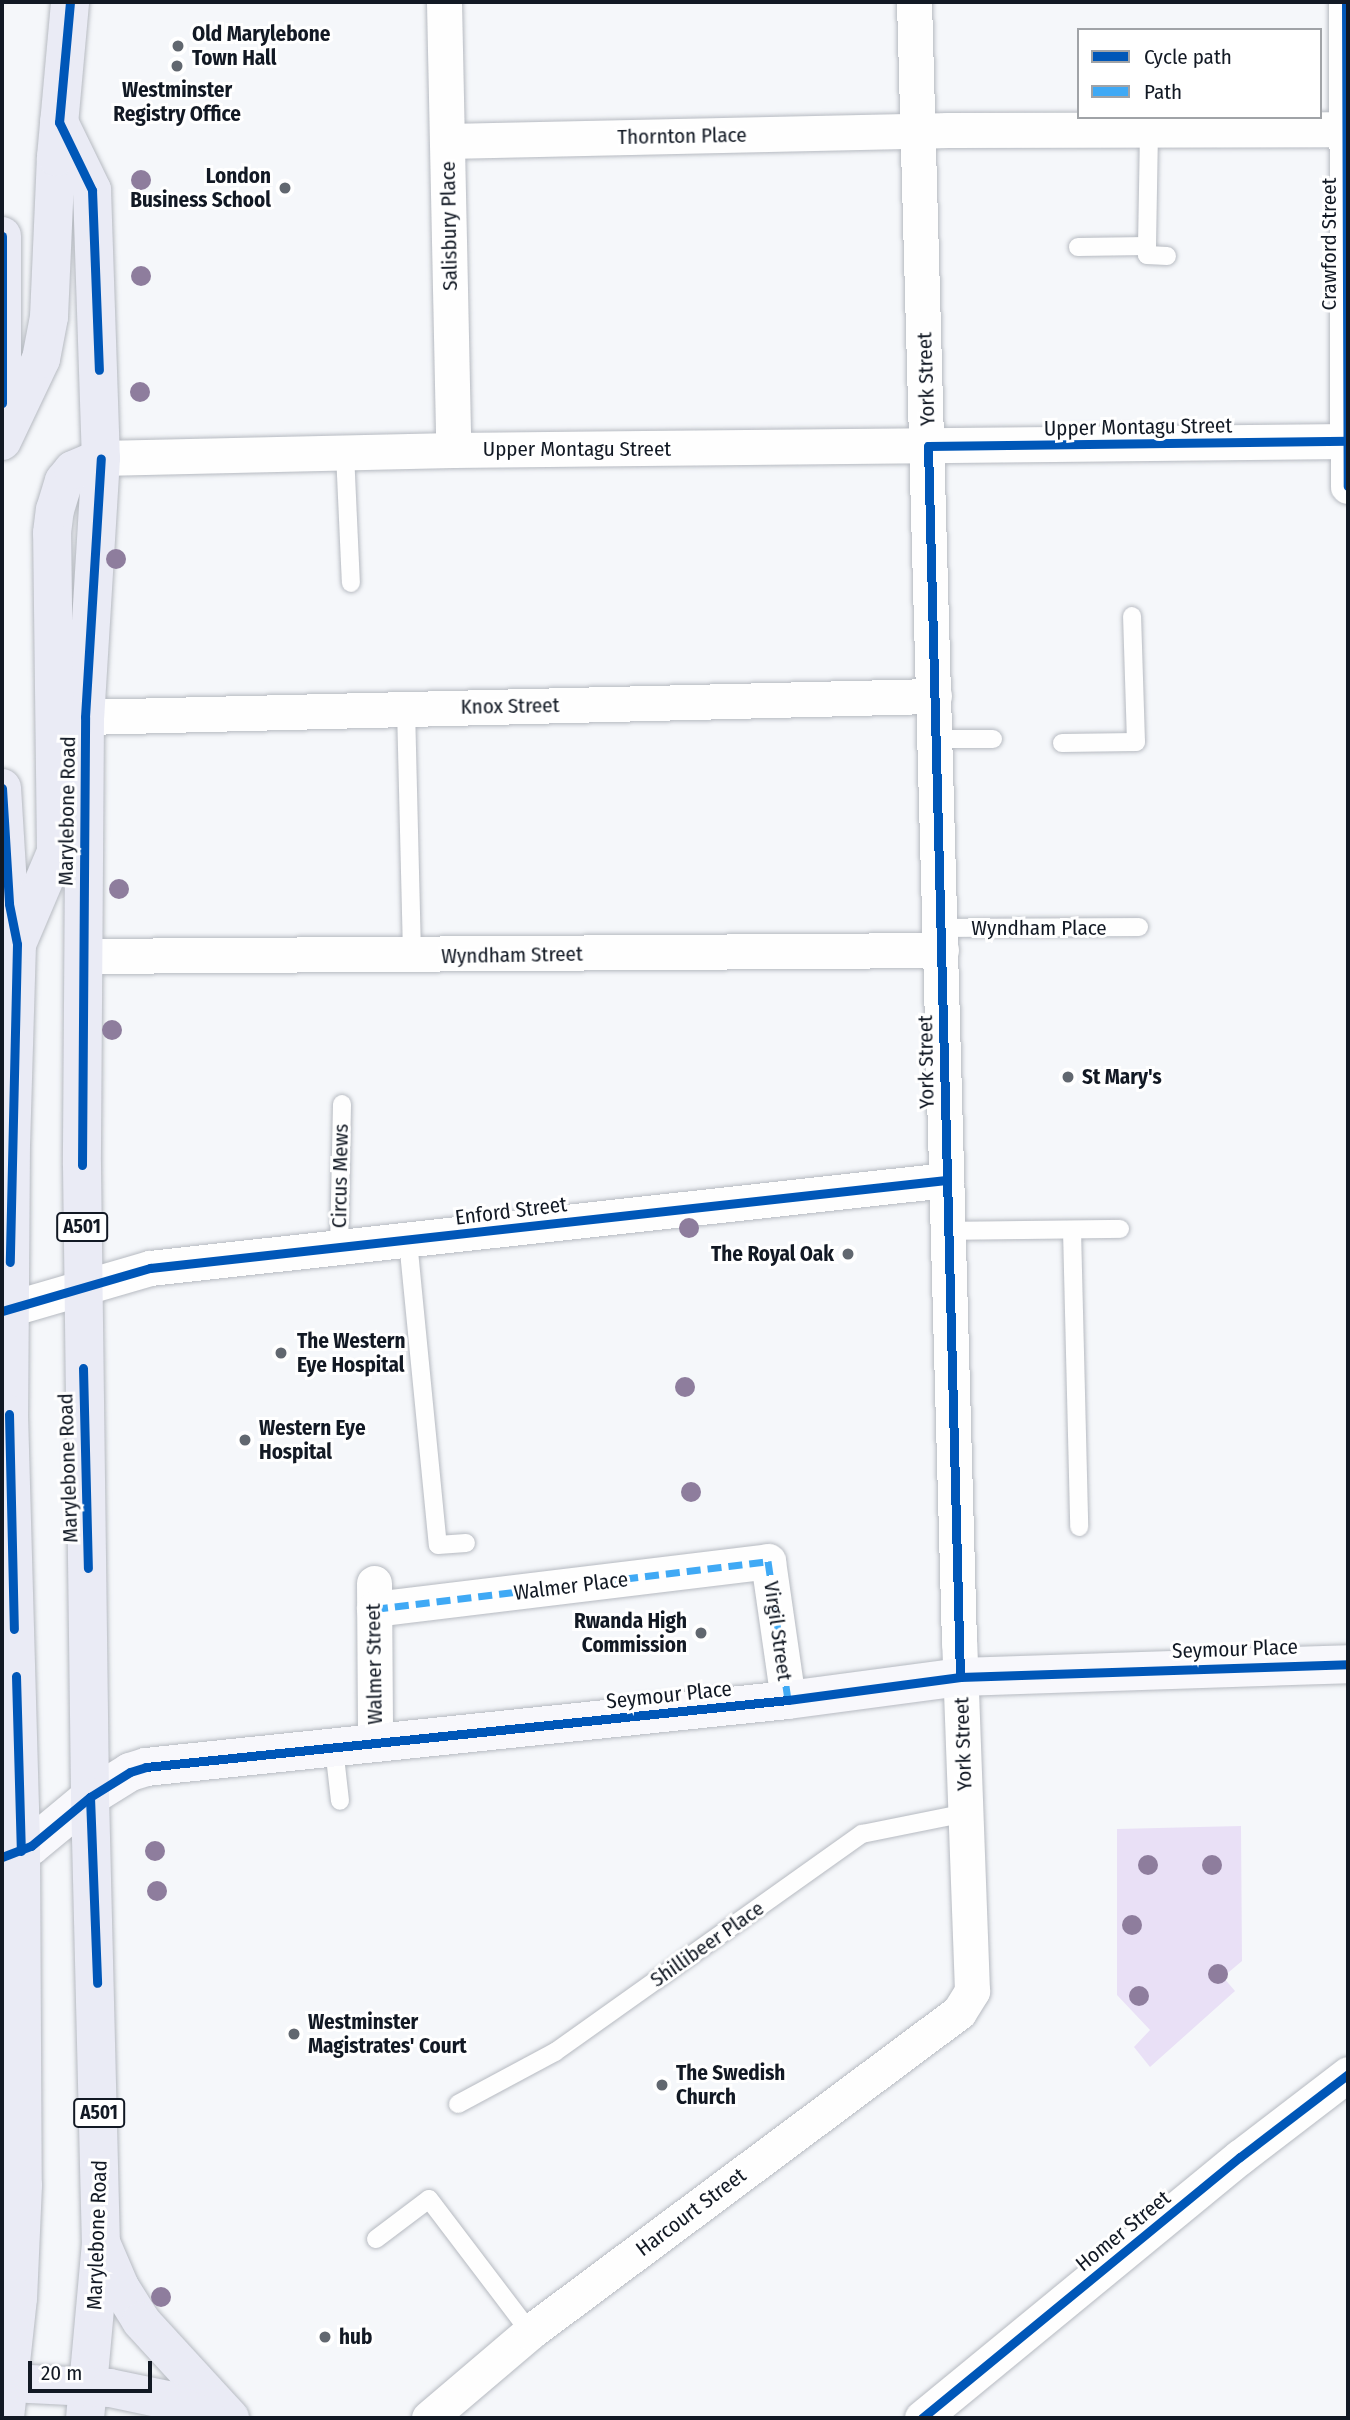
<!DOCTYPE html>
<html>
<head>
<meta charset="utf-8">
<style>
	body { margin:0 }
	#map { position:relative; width:1350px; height:2420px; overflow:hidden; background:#f5f7fa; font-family:"Fira Sans Condensed",sans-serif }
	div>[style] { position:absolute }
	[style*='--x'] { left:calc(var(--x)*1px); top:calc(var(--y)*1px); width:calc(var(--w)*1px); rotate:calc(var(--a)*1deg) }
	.green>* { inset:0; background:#e9e0f6 }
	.roads { filter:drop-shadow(0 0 2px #b6bac1) drop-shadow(0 0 2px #b6bac1) }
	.lane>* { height:18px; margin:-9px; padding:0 9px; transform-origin:9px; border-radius:9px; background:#fefefe }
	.street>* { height:35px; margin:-17.5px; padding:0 17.5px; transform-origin:17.5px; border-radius:17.5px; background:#fefefe }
	.secondary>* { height:38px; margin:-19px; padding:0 19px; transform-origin:19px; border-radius:19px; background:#f8f8fc }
	.highway>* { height:38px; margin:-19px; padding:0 19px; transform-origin:19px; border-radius:19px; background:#eaebf5 }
	.quiet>* { height:7px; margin-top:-3.5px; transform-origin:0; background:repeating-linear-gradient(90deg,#3fa9f5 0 14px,transparent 0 21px) }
	.cycleway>* { height:9px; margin:-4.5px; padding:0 4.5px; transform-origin:4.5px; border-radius:4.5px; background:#0057b8 }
	.trees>* { width:20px; height:20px; margin:-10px; border-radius:50%; background:#8e7d9d }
	.dots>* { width:19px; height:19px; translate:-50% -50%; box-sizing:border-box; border:4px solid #fff; border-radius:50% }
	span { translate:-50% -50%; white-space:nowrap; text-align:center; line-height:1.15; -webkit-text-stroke:6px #fff; paint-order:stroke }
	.shield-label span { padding:2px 5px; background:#fff; border:2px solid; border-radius:5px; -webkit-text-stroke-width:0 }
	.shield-label { font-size:19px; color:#121924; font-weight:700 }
	.poi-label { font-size:21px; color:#121924; font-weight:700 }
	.left { translate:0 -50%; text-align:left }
	.right { translate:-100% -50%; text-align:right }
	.street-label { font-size:21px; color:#121924 }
	.frame { position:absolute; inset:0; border:4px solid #121924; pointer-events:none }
	.legend { position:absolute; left:1077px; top:28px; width:245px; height:91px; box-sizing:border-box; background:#fff; border:2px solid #a0a3a7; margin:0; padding:9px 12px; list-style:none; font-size:21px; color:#121924 }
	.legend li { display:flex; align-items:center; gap:14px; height:35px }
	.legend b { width:35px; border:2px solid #a0a3a7 }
	.scale { position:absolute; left:28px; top:2361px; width:124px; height:32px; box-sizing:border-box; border:4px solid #121924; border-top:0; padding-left:9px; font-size:21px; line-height:24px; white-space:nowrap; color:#121924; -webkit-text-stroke:5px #fff; paint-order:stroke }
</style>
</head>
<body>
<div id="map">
	<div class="green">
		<div style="clip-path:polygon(1241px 1826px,1242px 1961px,1223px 1977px,1235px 1991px,1150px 2067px,1134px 2047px,1150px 2030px,1117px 1995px,1117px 1829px)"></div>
	</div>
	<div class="roads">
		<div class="lane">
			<div style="--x:1147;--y:246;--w:9;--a:90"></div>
			<div style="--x:1147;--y:255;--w:20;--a:3"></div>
			<div style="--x:1078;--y:247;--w:69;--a:-0.8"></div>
			<div style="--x:1147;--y:246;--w:117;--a:-89"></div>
			<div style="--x:345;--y:453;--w:130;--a:87.4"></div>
			<div style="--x:406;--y:708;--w:248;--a:88.6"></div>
			<div style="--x:935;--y:739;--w:58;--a:0"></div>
			<div style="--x:1062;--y:743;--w:74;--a:-0.8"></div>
			<div style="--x:1136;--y:742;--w:126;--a:-91.8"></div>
			<div style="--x:940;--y:928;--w:199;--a:-0.3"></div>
			<div style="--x:1072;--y:1230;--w:297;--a:88.6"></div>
			<div style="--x:948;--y:1231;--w:172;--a:-0.7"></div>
			<div style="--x:408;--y:1241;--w:305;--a:84.4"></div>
			<div style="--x:438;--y:1545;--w:28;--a:-4"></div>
			<div style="--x:339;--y:1248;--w:144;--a:-88.8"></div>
			<div style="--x:334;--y:1748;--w:53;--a:83.5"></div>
			<div style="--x:458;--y:2104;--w:110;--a:-28.2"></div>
			<div style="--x:555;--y:2052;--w:377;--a:-35.4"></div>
			<div style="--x:862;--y:1834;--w:106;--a:-11.4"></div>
			<div style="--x:376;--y:2239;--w:66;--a:-37"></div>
			<div style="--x:429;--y:2199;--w:167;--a:52.8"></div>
		</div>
		<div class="street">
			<div style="--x:444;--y:2;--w:448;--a:88.8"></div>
			<div style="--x:1346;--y:2;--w:484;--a:89.8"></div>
			<div style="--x:447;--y:141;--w:501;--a:-1.26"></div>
			<div style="--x:948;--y:130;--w:400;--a:-0.1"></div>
			<div style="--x:101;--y:458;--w:352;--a:-1.3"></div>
			<div style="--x:453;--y:450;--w:895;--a:-0.58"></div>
			<div style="--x:85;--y:717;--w:849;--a:-1.42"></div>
			<div style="--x:83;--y:956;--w:858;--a:-0.4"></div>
			<div style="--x:2;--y:1311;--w:154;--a:-16.2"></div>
			<div style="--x:150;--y:1268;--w:801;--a:-6.31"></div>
			<div style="--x:374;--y:1583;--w:161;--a:89.6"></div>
			<div style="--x:374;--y:1609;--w:397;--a:-6.9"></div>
			<div style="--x:768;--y:1561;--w:140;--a:81.8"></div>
			<div style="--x:429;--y:2418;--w:133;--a:-40.4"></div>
			<div style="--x:530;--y:2332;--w:535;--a:-36.72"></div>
			<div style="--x:959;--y:2012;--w:25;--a:-58"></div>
			<div style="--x:972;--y:1991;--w:348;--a:-92.1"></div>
			<div style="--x:959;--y:1643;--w:1642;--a:-91.57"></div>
			<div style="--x:922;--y:2418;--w:411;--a:-39.4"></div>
			<div style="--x:1240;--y:2157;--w:136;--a:-37.5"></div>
		</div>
		<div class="secondary">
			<div style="--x:2;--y:1857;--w:31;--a:-21"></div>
			<div style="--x:31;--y:1846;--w:77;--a:-39.7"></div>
			<div style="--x:90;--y:1797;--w:47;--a:-32"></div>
			<div style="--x:130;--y:1772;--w:17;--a:-17"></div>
			<div style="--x:146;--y:1767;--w:645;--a:-5.96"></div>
			<div style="--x:788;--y:1700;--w:174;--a:-7.6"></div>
			<div style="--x:960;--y:1677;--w:388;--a:-1.9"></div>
		</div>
		<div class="highway">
			<div style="--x:59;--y:122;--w:76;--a:64.1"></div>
			<div style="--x:92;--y:190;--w:268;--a:88.1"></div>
			<div style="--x:101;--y:458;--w:259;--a:93.5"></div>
			<div style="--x:85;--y:717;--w:448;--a:90.4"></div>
			<div style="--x:82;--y:1165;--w:632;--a:89.27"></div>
			<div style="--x:90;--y:1797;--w:446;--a:88.6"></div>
			<div style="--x:101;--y:2243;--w:176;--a:95.2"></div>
			<div style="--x:2;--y:236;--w:167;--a:90"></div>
			<div style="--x:2;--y:441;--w:91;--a:-64.6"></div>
			<div style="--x:41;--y:359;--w:43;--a:-79.2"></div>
			<div style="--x:49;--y:317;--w:160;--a:-87.5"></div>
			<div style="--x:56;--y:157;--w:156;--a:-84.8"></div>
			<div style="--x:2;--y:788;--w:116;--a:86.5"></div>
			<div style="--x:9;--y:904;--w:41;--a:78.7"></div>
			<div style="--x:17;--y:944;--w:199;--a:91.7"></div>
			<div style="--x:11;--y:1143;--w:271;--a:90.4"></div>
			<div style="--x:9;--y:1414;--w:437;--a:88.4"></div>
			<div style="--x:21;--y:1851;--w:334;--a:89.7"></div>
			<div style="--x:23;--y:2185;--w:113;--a:92.5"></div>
			<div style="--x:18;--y:2298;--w:121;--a:96.2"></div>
			<div style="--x:17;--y:944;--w:100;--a:-67"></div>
			<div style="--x:56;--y:852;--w:319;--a:-90.7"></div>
			<div style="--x:52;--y:533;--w:23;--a:-83"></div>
			<div style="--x:55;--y:510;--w:30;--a:-73"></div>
			<div style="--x:64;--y:481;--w:14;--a:-51"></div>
			<div style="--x:73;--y:470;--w:30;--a:-23"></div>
			<div style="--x:102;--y:2245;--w:46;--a:66.8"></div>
			<div style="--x:120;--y:2287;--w:40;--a:58"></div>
			<div style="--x:141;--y:2321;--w:132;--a:47.5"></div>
			<div style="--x:10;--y:2383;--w:100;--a:2.9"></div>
			<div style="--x:110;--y:2388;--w:58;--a:11.9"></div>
			<div style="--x:167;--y:2400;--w:45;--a:23.7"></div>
		</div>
	</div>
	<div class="quiet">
		<div style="--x:374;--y:1609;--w:397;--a:-6.9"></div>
		<div style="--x:768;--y:1561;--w:140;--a:81.8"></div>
	</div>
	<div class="cycleway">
		<div style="--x:70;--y:2;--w:121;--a:95.2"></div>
		<div style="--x:59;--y:122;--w:76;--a:64.1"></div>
		<div style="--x:92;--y:190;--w:180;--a:87.8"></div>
		<div style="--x:1346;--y:2;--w:484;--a:89.8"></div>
		<div style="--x:2;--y:236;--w:167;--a:90"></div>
		<div style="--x:2;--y:788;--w:116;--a:86.5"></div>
		<div style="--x:9;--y:904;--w:41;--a:78.7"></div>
		<div style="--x:17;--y:944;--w:318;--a:91.3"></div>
		<div style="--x:82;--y:1165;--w:448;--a:-89.6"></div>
		<div style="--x:85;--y:717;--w:259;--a:-86.5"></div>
		<div style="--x:2;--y:1311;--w:154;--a:-16.2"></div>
		<div style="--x:150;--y:1268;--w:801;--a:-6.31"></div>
		<div style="--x:83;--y:1368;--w:200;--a:88.6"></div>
		<div style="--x:9;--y:1414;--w:215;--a:88.7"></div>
		<div style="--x:16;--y:1676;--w:175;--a:88.4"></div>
		<div style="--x:960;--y:1677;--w:1231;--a:-91.49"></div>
		<div style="--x:928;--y:446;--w:420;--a:-0.7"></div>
		<div style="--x:90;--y:1797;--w:186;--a:87.8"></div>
		<div style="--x:2;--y:1857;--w:31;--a:-21"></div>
		<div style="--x:31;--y:1846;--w:77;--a:-39.7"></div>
		<div style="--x:90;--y:1797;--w:47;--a:-32"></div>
		<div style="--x:130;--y:1772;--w:17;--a:-17"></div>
		<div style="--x:146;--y:1767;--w:645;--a:-5.96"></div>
		<div style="--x:788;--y:1700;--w:174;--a:-7.6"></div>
		<div style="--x:960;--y:1677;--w:388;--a:-1.9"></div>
		<div style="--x:922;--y:2418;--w:411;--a:-39.4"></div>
		<div style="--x:1240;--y:2157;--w:136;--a:-37.5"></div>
	</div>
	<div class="trees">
		<div style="left:141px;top:180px"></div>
		<div style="left:141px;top:276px"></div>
		<div style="left:140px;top:392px"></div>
		<div style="left:116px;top:559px"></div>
		<div style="left:119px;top:889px"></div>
		<div style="left:112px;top:1030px"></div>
		<div style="left:689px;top:1228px"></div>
		<div style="left:685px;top:1387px"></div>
		<div style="left:691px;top:1492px"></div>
		<div style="left:155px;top:1851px"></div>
		<div style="left:1148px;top:1865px"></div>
		<div style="left:1212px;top:1865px"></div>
		<div style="left:157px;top:1891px"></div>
		<div style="left:1132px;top:1925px"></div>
		<div style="left:1218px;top:1974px"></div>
		<div style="left:1139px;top:1996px"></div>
		<div style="left:161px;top:2297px"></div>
	</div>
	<div class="dots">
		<div style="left:178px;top:46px;background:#61676f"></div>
		<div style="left:177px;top:66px;background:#61676f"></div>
		<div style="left:285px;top:188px;background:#61676f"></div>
		<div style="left:1068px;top:1077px;background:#61676f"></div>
		<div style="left:848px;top:1254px;background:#61676f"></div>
		<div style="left:281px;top:1353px;background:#61676f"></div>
		<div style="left:245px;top:1440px;background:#61676f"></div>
		<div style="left:701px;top:1633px;background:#61676f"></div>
		<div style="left:294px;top:2034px;background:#61676f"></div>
		<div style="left:662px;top:2085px;background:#61676f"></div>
		<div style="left:325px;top:2337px;background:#61676f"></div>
	</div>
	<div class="shield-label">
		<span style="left:82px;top:1227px">A501</span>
		<span style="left:99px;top:2113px">A501</span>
	</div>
	<div class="poi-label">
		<span class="left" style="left:192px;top:46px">Old Marylebone<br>Town Hall</span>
		<span style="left:177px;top:102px">Westminster<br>Registry Office</span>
		<span class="right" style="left:271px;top:188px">London<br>Business School</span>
		<span class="left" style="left:1082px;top:1077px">St Mary's</span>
		<span class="right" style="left:834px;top:1254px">The Royal Oak</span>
		<span class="left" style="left:297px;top:1353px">The Western<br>Eye Hospital</span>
		<span class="left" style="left:259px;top:1440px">Western Eye<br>Hospital</span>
		<span class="right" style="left:687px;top:1633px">Rwanda High<br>Commission</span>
		<span class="left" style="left:308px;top:2034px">Westminster<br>Magistrates' Court</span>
		<span class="left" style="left:676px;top:2085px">The Swedish<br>Church</span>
		<span class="left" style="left:339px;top:2337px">hub</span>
	</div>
	<div class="street-label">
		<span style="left:682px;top:136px;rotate:-1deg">Thornton Place</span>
		<span style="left:449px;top:226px;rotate:-91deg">Salisbury Place</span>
		<span style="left:1329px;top:244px;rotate:-90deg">Crawford Street</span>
		<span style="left:926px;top:379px;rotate:-92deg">York Street</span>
		<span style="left:1138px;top:427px;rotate:-1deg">Upper Montagu Street</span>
		<span style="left:577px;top:449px">Upper Montagu Street</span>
		<span style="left:510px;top:706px;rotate:-1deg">Knox Street</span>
		<span style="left:67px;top:811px;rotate:-89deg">Marylebone Road</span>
		<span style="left:1039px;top:928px">Wyndham Place</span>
		<span style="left:512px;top:955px;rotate:-1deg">Wyndham Street</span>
		<span style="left:926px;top:1062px;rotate:-91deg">York Street</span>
		<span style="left:340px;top:1176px;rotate:-89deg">Circus Mews</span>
		<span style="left:511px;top:1211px;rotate:-7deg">Enford Street</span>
		<span style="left:68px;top:1468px;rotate:-92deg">Marylebone Road</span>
		<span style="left:571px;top:1586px;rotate:-7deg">Walmer Place</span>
		<span style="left:778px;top:1631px;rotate:82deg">Virgil Street</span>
		<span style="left:1235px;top:1649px;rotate:-2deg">Seymour Place</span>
		<span style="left:374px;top:1664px;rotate:-91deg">Walmer Street</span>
		<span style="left:669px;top:1695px;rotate:-6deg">Seymour Place</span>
		<span style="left:963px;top:1744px;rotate:-92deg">York Street</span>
		<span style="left:707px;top:1944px;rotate:-35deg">Shillibeer Place</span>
		<span style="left:691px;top:2212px;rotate:-37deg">Harcourt Street</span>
		<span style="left:1123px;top:2231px;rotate:-39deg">Homer Street</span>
		<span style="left:97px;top:2235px;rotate:-88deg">Marylebone Road</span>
	</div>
	<div class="frame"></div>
	<ul class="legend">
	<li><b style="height:9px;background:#0057b8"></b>Cycle path</li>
	<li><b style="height:9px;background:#3fa9f5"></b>Path</li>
	</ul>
	<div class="scale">20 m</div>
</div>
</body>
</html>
